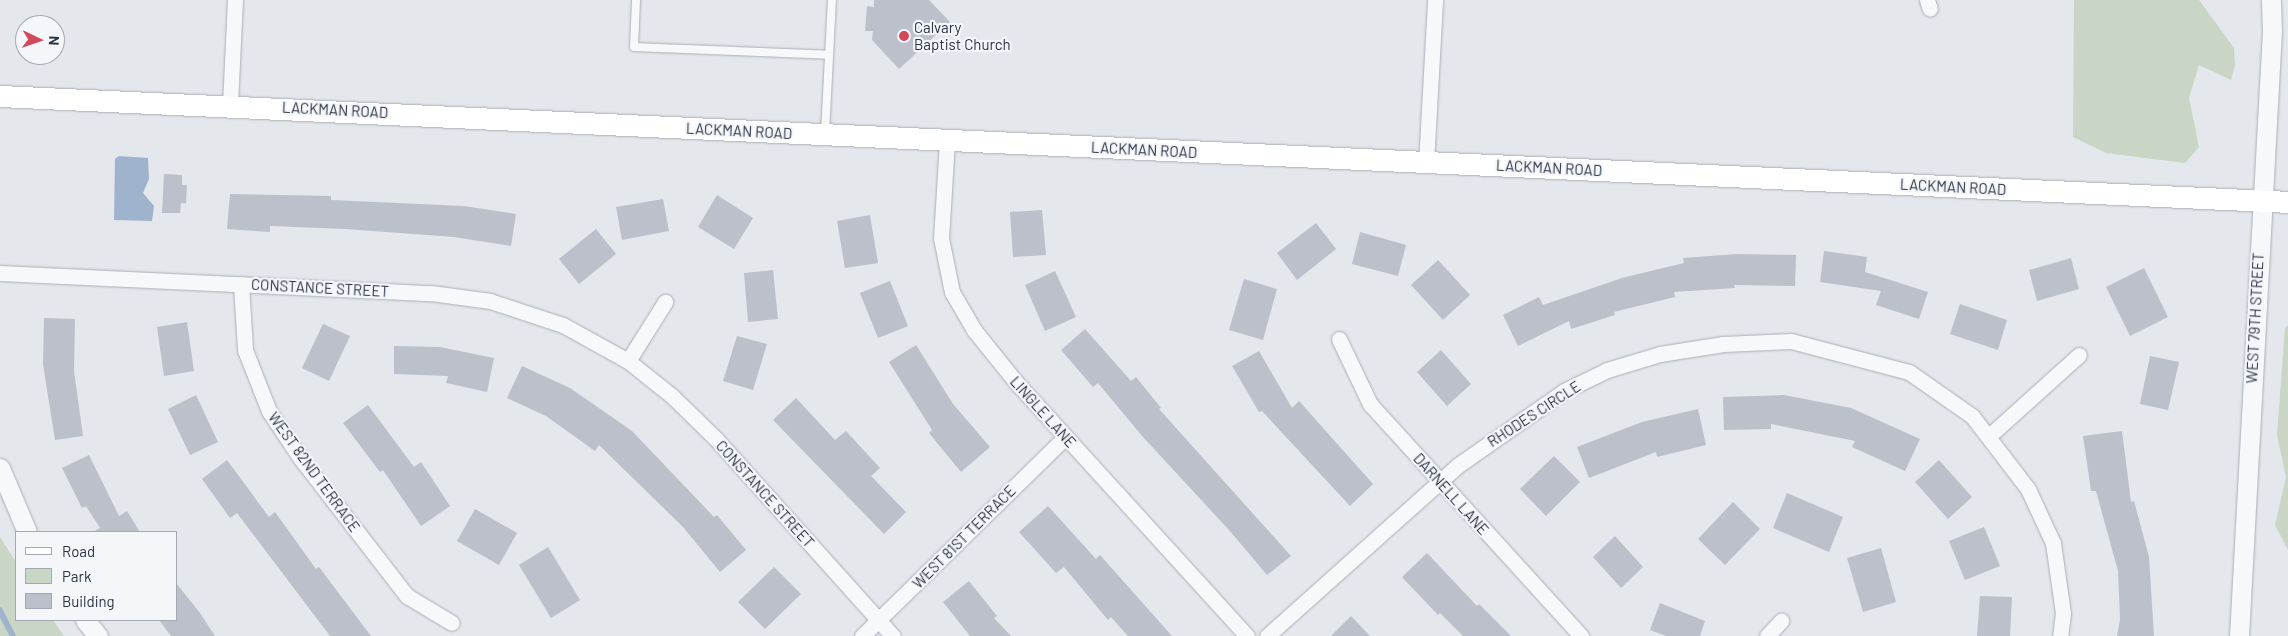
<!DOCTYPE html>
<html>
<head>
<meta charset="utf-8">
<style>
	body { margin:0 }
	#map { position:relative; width:2288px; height:636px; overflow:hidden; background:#e4e7ec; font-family:Barlow,sans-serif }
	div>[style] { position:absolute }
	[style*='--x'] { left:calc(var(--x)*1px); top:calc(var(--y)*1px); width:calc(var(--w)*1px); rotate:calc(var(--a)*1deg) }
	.green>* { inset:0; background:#c9d6c5 }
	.water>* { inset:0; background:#9fb4cc }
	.stream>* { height:5.5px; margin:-2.75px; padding:0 2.75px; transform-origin:2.75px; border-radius:2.75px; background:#9fb4cc }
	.building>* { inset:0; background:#bbc0ca }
	.roads { filter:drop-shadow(0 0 1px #a9aeb7) drop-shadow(0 0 1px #a9aeb7) }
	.service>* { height:8px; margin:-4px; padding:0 4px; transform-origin:4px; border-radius:4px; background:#f7f8fa }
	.minor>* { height:15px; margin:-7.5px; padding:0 7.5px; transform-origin:7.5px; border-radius:7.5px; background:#f7f8fa }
	.tertiary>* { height:19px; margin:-9.5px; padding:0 9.5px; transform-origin:9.5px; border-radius:9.5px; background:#f7f8fa }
	.secondary>* { height:21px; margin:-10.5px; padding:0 10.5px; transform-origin:10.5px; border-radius:10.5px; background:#fff }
	.dots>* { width:14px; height:14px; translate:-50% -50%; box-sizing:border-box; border:2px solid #f4f6f9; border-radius:50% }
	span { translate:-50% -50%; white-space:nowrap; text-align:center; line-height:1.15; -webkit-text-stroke:4.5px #f4f6f9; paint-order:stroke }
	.poi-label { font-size:15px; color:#2b3445 }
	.left { translate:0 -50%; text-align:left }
	.street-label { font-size:15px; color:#2b3445 }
	.legend { position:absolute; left:15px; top:531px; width:162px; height:90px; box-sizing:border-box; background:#f4f6f9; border:1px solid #a4a8b1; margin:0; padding:6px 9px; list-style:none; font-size:15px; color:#2b3445 }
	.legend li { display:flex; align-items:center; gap:10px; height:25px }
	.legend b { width:25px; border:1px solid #a4a8b1 }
	.north { position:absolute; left:15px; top:15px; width:50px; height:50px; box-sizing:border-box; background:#f4f6f9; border:1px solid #a4a8b1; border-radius:50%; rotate:93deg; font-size:14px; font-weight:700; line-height:20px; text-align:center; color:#2b3445 }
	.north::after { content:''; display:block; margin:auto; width:18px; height:22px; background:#d1495b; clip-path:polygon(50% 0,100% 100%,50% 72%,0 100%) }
</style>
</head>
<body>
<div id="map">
	<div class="green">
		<div style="clip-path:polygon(2074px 0,2199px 0,2234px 48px,2235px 65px,2231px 80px,2199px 65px,2189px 98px,2199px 147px,2185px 163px,2106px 153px,2073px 137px)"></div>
		<div style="clip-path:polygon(2288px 325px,2288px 550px,2275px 525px,2286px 477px,2277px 435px,2285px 328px)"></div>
		<div style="clip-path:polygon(0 537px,16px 562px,16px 620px,53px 620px,64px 636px,0 636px)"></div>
	</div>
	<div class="water">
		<div style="clip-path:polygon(119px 156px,148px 158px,149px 179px,143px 193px,154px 206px,152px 221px,114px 220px,115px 159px)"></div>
	</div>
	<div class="stream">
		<div style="--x:0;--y:610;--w:29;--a:63"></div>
	</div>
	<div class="building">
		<div style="clip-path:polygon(874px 0,929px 0,950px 22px,899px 69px,872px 40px,873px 31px,865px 31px,867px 6px,874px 7px)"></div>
		<div style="clip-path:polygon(164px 174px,182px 175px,182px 185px,187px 185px,186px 203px,181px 203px,180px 213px,162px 213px)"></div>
		<div style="clip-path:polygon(230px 194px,331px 196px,331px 200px,464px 206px,516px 214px,511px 246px,454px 237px,345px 229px,270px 226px,270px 232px,227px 229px)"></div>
		<div style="clip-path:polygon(717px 195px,753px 218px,734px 249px,698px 227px)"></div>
		<div style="clip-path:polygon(663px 199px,669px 231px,622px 240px,616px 207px)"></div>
		<div style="clip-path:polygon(1042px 210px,1046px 255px,1013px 257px,1010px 212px)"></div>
		<div style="clip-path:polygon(870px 215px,878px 263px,845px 268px,837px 221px)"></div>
		<div style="clip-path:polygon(1316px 223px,1336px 249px,1297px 280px,1277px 253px)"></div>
		<div style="clip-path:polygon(596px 229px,616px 254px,579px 284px,559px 259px)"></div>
		<div style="clip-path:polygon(1360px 232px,1406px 245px,1398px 276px,1352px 264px)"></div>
		<div style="clip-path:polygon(1824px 251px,1867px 257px,1865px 272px,1928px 292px,1919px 319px,1876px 305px,1881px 291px,1820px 282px)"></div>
		<div style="clip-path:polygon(1737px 254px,1796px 255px,1795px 286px,1734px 285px,1735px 288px,1674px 292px,1675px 297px,1614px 312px,1615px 315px,1571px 329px,1569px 321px,1518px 346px,1503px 315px,1539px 297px,1543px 305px,1622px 278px,1684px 263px,1683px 258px)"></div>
		<div style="clip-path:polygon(2071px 258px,2079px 289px,2037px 301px,2029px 270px)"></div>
		<div style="clip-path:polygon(1438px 260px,1470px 295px,1443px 320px,1411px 285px)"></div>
		<div style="clip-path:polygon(2144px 268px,2168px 317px,2130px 336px,2106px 287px)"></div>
		<div style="clip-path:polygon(773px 270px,778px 319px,748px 322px,744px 273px)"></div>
		<div style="clip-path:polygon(1055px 271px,1076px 317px,1045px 331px,1025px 285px)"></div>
		<div style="clip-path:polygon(1244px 279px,1277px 289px,1263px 340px,1229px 330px)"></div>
		<div style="clip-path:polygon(890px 281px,908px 326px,878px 338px,860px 293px)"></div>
		<div style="clip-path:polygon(1960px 304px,2007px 320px,1998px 350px,1950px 334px)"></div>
		<div style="clip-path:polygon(44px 318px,75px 319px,74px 371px,83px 436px,55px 440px,43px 364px)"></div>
		<div style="clip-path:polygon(187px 322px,194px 371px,164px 376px,157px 327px)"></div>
		<div style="clip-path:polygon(323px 324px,350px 336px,329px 381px,302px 368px)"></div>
		<div style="clip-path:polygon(1085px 329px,1131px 381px,1136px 377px,1161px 408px,1159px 409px,1291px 556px,1267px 575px,1229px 530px,1143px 437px,1098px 383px,1093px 387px,1061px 350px)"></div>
		<div style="clip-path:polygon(737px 336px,767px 344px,753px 390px,723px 381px)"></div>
		<div style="clip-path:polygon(916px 345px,953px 404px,990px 447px,961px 472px,929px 433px,932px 430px,889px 362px)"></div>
		<div style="clip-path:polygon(394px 346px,440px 347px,494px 358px,487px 392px,446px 383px,448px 376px,394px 374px)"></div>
		<div style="clip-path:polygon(1441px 350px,1471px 384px,1447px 406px,1417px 372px)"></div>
		<div style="clip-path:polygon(1259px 351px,1292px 408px,1299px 401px,1373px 484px,1350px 506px,1262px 411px,1259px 412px,1232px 366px)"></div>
		<div style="clip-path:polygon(2150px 356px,2179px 362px,2168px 410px,2140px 404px)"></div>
		<div style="clip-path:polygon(522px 366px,570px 388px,632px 431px,714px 517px,717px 515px,746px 550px,720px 572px,683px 527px,599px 445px,595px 451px,546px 416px,507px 398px)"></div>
		<div style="clip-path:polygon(196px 395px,218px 442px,190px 455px,168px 409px)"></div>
		<div style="clip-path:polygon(1784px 395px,1851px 408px,1920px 439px,1905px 471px,1852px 447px,1855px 441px,1771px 424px,1771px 429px,1724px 430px,1723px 397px)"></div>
		<div style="clip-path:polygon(796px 398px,835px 440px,846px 431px,880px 468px,871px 476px,906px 512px,884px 534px,773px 420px)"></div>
		<div style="clip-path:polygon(368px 405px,414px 467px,421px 462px,450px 506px,421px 526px,383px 470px,380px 472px,343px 423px)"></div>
		<div style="clip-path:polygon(1698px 409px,1706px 445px,1657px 457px,1656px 452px,1589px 478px,1577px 447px,1642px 422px)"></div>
		<div style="clip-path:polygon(2122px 431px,2131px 502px,2134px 501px,2149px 557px,2154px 636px,2117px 636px,2120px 619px,2118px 571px,2096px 491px,2091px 491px,2083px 436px)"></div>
		<div style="clip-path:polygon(89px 455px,119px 516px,127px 511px,140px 532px,93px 532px,100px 528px,86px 506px,82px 508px,62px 468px)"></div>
		<div style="clip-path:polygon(1554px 456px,1580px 482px,1546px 516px,1520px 489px)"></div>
		<div style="clip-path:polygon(227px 460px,269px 517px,275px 512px,316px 569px,319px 567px,371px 636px,330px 636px,237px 513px,230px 518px,202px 479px)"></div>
		<div style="clip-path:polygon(1939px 460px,1972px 497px,1948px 519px,1915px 482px)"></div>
		<div style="clip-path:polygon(1787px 493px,1843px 517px,1829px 552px,1773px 528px)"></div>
		<div style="clip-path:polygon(1733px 502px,1760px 529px,1725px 565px,1698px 539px)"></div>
		<div style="clip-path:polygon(1048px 506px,1096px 559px,1100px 555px,1172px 636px,1128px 636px,1111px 617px,1108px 620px,1064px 567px,1056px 573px,1019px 532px)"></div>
		<div style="clip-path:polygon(475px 509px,517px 533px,499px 565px,457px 541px)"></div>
		<div style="clip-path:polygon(1984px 527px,2000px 566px,1965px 580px,1949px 541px)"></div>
		<div style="clip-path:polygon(1615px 536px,1643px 567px,1621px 588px,1593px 557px)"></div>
		<div style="clip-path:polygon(548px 547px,580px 600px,551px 618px,519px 565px)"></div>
		<div style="clip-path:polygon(1881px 548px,1896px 602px,1863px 612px,1847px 558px)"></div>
		<div style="clip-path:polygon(1427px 553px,1477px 606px,1479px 604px,1511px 636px,1463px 636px,1440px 613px,1438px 615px,1402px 577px)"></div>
		<div style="clip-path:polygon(774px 567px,801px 594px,765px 629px,738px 602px)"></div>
		<div style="clip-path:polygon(969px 581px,997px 616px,994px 618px,1011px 636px,970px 636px,943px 602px)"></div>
		<div style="clip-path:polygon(176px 583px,200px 613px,215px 636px,171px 636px,159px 620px,176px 620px)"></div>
		<div style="clip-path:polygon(1980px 596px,2012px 597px,2010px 636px,1977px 636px)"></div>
		<div style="clip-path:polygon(1660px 603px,1705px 621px,1700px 636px,1666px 636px,1650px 630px)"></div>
		<div style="clip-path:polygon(1351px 616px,1370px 636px,1331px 636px)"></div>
	</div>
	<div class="roads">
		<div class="service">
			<div style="--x:636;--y:0;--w:47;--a:92.4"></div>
			<div style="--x:634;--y:47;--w:195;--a:2.3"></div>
			<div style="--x:825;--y:133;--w:133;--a:-87"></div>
		</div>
		<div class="minor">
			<div style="--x:1927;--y:0;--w:9;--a:72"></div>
			<div style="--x:230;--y:105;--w:105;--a:-87.3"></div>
			<div style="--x:947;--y:141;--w:97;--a:93.5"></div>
			<div style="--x:941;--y:238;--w:55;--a:78.5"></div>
			<div style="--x:952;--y:292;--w:44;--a:59.9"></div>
			<div style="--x:974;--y:330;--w:65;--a:51.2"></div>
			<div style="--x:1015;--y:381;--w:345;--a:47.7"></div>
			<div style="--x:1426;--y:163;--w:163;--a:-86.8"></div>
			<div style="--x:0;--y:273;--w:431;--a:2.7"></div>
			<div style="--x:431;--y:293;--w:60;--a:7.7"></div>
			<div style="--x:490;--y:301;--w:77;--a:18.2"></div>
			<div style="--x:563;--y:325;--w:74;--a:29"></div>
			<div style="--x:628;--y:361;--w:56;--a:38.5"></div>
			<div style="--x:672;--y:396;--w:62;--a:44.3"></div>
			<div style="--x:716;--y:439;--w:265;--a:48.1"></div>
			<div style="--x:241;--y:284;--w:66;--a:86.5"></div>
			<div style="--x:245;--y:350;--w:66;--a:68.5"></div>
			<div style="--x:269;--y:411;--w:58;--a:56.3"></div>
			<div style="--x:301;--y:459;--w:173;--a:52.3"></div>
			<div style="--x:407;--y:596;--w:52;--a:31"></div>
			<div style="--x:1339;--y:339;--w:72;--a:64.5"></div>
			<div style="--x:1370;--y:404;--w:314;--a:47.7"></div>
			<div style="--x:628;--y:361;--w:70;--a:-57.9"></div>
			<div style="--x:1989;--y:436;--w:121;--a:-42"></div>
			<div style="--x:862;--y:636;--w:284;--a:-44.4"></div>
			<div style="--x:1267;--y:636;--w:255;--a:-41.8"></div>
			<div style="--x:1457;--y:466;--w:131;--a:-35"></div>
			<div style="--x:1564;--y:391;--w:48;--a:-26"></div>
			<div style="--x:1607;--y:370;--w:55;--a:-16.8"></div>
			<div style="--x:1660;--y:354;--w:64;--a:-9"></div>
			<div style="--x:1723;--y:344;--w:68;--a:-2.5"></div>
			<div style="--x:1791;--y:341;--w:122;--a:14.7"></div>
			<div style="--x:1909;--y:372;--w:77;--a:34.9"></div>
			<div style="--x:1972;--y:416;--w:92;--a:52.5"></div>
			<div style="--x:2028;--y:489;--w:60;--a:65.2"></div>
			<div style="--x:2053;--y:543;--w:71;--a:81.9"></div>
			<div style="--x:2063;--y:613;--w:23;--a:97"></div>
			<div style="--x:1767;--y:636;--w:21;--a:-47"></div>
		</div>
		<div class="tertiary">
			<div style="--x:0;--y:468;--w:69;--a:67.1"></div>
			<div style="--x:85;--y:620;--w:21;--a:51"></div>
			<div style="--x:2239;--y:636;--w:606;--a:-86.88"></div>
			<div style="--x:2272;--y:31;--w:31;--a:-92"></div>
		</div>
		<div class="secondary">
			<div style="--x:0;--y:96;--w:2290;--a:2.65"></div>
		</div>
	</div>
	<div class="dots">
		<div style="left:904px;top:36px;background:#d1495b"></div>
	</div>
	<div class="poi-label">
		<span class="left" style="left:914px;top:36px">Calvary<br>Baptist Church</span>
	</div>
	<div class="street-label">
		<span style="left:335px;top:110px;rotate:3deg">LACKMAN ROAD</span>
		<span style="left:739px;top:131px;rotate:3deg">LACKMAN ROAD</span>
		<span style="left:1144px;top:150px;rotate:3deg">LACKMAN ROAD</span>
		<span style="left:1549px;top:168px;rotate:3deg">LACKMAN ROAD</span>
		<span style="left:1953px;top:187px;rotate:3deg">LACKMAN ROAD</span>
		<span style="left:320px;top:288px;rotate:3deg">CONSTANCE STREET</span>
		<span style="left:2255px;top:318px;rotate:-87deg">WEST 79TH STREET</span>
		<span style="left:1043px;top:412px;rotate:48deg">LINGLE LANE</span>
		<span style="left:1534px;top:414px;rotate:-33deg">RHODES CIRCLE</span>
		<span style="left:314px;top:472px;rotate:54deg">WEST 82ND TERRACE</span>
		<span style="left:765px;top:494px;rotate:48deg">CONSTANCE STREET</span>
		<span style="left:1451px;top:494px;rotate:48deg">DARNELL LANE</span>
		<span style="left:964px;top:537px;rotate:-45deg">WEST 81ST TERRACE</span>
	</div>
	<ul class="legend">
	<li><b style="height:6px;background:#fff"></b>Road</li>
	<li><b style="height:14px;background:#c9d6c5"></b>Park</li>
	<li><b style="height:14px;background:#bbc0ca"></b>Building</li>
	</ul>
	<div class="north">N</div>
</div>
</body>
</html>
